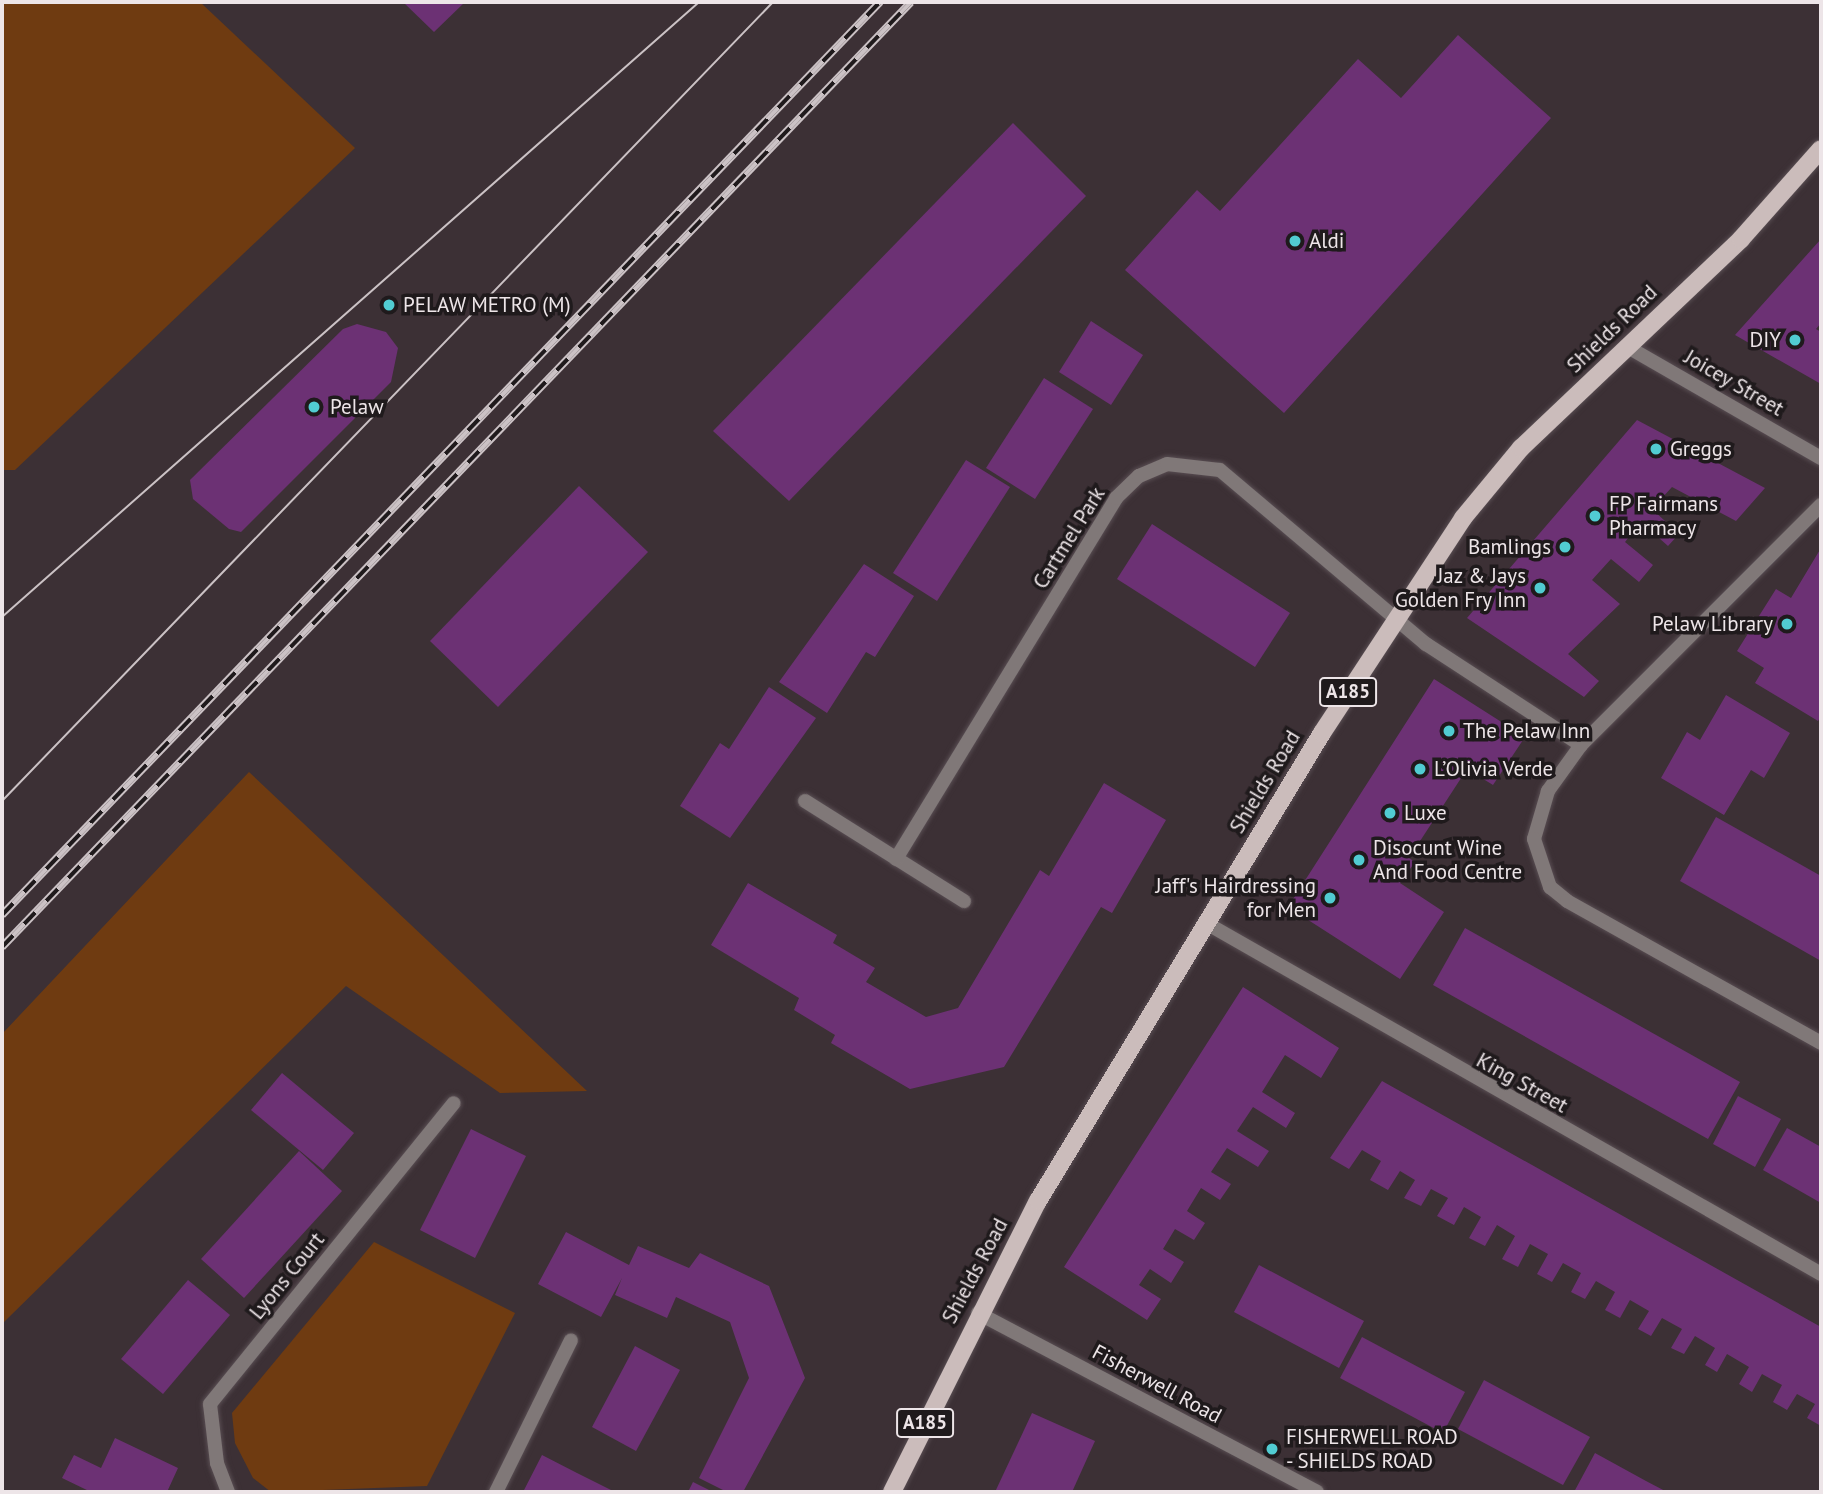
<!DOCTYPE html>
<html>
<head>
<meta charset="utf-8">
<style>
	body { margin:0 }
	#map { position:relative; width:1823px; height:1494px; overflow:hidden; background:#3c3035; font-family:"PT Sans",sans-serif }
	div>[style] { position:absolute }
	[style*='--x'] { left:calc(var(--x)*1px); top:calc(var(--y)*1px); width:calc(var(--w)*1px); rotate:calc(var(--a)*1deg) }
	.green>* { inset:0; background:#6f3b11 }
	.building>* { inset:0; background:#6c3174 }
	.roads { filter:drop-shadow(0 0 2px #584d52) drop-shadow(0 0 2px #584d52) }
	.street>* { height:14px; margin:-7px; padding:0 7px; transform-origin:7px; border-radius:7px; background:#807878 }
	.primary>* { height:18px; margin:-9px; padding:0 9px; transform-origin:9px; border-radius:9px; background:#cbbcbb }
	.tram>* { height:2px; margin:-1px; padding:0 1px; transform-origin:1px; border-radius:1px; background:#cbc2c5 }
	.rail>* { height:8px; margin-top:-4px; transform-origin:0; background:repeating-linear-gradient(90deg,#1f1a1c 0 16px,#cbc2c5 0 32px); box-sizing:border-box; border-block:2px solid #cbc2c5 }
	.dots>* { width:19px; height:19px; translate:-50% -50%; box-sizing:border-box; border:4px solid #1f1a1c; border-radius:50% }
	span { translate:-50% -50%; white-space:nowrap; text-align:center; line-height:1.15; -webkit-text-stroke:7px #1f1a1c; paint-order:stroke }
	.shield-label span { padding:2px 5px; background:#1f1a1c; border:2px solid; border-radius:5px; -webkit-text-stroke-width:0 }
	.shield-label { font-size:19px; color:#ede5e8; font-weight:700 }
	.poi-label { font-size:21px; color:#ede5e8 }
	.left { translate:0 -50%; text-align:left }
	.right { translate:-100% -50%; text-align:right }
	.street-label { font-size:21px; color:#ede5e8 }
	.frame { position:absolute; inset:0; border:4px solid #ede5e8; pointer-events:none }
</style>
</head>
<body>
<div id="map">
	<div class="green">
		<div style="clip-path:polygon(2px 2px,200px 2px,355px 148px,15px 470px,2px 470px)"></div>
		<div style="clip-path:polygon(249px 772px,587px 1091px,500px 1093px,346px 986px,2px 1324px,2px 1034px)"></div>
		<div style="clip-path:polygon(374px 1242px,515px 1313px,427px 1486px,271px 1492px,253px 1478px,235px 1443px,232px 1413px)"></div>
	</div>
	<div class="building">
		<div style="clip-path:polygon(403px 2px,465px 2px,434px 32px)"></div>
		<div style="clip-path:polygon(1458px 35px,1551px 118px,1284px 413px,1125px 270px,1197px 190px,1220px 211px,1358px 59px,1401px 98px)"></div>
		<div style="clip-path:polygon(1013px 123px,1086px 196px,789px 501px,713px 431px)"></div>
		<div style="clip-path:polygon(1821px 239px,1821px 323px,1816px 329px,1821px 332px,1821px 384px,1735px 335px)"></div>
		<div style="clip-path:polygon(1091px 321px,1143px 355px,1111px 405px,1059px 372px)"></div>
		<div style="clip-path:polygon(357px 324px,386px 332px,398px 348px,391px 382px,241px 532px,229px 529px,193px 499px,190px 480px,343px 329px)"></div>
		<div style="clip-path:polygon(1044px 378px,1093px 409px,1035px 499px,986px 468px)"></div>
		<div style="clip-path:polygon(1637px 420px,1765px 488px,1736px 521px,1672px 487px,1652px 509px,1679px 534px,1668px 546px,1641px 522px,1625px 542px,1653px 565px,1639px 582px,1611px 559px,1592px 580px,1620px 604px,1568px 654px,1599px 681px,1584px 697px,1467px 618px)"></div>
		<div style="clip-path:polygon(966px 460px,1010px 487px,937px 601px,893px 573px)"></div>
		<div style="clip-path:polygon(579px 486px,648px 552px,498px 707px,430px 641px)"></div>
		<div style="clip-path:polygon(1152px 524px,1290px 613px,1255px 667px,1117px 579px)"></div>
		<div style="clip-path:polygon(1821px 548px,1821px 716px,1818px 721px,1755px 683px,1764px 668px,1737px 651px,1776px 589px,1791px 598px)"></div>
		<div style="clip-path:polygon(864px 564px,914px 596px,875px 657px,866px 652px,827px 713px,779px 682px)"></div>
		<div style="clip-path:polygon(1434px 679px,1525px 737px,1493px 785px,1467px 769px,1409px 858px,1415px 862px,1400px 883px,1444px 912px,1400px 979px,1288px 907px)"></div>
		<div style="clip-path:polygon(769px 687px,816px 718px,730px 838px,680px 806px,720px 743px,729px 749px)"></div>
		<div style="clip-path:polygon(1726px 695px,1790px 733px,1764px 778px,1751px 770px,1724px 815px,1661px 778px,1687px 732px,1700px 740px)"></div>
		<div style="clip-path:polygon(1104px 783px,1166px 820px,1112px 913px,1101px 907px,1004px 1067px,910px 1089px,831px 1043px,835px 1035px,794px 1010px,799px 998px,711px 945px,748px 883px,837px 935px,833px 943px,875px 968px,866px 982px,926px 1017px,958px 1008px,1040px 870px,1049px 876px)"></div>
		<div style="clip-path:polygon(1716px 817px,1821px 876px,1821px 961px,1680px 881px)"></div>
		<div style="clip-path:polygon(1465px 928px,1740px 1082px,1708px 1139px,1433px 985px)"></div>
		<div style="clip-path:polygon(1243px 987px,1339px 1048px,1321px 1078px,1285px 1055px,1262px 1092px,1295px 1113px,1286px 1128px,1253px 1107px,1237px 1131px,1269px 1151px,1258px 1167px,1227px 1148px,1211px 1172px,1231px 1184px,1220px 1200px,1201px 1188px,1187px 1211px,1205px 1223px,1194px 1240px,1175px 1229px,1163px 1249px,1184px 1262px,1171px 1283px,1150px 1269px,1139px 1285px,1161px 1299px,1147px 1320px,1064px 1267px)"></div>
		<div style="clip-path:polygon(282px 1073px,354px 1133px,323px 1170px,251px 1110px)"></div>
		<div style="clip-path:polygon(1382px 1081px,1821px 1327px,1821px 1426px,1807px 1418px,1815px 1404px,1797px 1394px,1787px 1410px,1773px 1402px,1782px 1385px,1762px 1374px,1752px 1392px,1739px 1384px,1749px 1367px,1727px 1354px,1717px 1372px,1705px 1365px,1715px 1348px,1695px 1336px,1684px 1354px,1671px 1348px,1682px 1329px,1662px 1318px,1651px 1336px,1638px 1329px,1649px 1311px,1630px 1300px,1620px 1318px,1605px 1310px,1615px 1292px,1596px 1281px,1585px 1299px,1571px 1292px,1581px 1273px,1563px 1263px,1552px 1282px,1537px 1274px,1548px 1254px,1530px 1244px,1518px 1267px,1502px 1259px,1515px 1236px,1497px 1225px,1485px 1246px,1469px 1238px,1481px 1217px,1464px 1207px,1454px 1225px,1437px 1216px,1448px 1198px,1431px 1189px,1421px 1206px,1404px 1198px,1415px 1180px,1400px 1171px,1388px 1190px,1370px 1180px,1381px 1161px,1362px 1150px,1349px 1169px,1330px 1158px)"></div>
		<div style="clip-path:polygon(1738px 1096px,1781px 1119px,1755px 1167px,1713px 1144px)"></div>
		<div style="clip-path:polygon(1787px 1128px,1821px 1147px,1821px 1203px,1763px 1170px)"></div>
		<div style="clip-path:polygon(471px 1129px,526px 1156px,475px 1258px,420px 1230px)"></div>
		<div style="clip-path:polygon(299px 1151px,342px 1191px,244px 1298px,201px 1259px)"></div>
		<div style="clip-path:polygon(566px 1232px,629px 1265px,638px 1246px,689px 1268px,700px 1253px,769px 1286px,805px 1378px,743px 1492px,727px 1492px,699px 1478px,749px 1378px,730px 1322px,676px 1297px,667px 1318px,615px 1295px,622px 1278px,601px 1317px,538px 1284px)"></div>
		<div style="clip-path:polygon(1259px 1265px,1364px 1321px,1339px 1368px,1234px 1312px)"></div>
		<div style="clip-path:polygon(188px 1280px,230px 1315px,163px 1394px,121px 1359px)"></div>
		<div style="clip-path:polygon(1362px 1337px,1465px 1392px,1443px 1433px,1340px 1378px)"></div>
		<div style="clip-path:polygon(635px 1346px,680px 1370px,636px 1451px,592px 1427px)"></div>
		<div style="clip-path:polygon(1484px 1380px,1590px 1437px,1563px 1485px,1458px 1429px)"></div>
		<div style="clip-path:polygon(1032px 1413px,1095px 1441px,1072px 1492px,995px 1492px)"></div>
		<div style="clip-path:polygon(115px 1438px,178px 1468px,167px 1492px,91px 1492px,62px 1478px,74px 1455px,101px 1468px)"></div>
		<div style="clip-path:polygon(1595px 1453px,1646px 1481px,1667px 1492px,1574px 1492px)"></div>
		<div style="clip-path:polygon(542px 1455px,577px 1473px,615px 1492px,523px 1492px)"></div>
		<div style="clip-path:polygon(693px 1482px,713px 1492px,688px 1492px)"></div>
	</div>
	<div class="roads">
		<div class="street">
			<div style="--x:1626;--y:346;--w:225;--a:29.9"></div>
			<div style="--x:1821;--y:505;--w:339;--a:135"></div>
			<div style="--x:1581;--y:745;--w:57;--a:125.7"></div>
			<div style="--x:1548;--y:791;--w:50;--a:106.3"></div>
			<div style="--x:1534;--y:839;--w:51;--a:71.6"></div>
			<div style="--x:1550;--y:887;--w:22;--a:39"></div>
			<div style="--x:1567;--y:901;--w:291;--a:29.2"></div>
			<div style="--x:805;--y:801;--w:188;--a:32.2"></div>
			<div style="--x:896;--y:859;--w:423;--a:-58.6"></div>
			<div style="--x:1116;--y:498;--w:32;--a:-44"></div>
			<div style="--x:1139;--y:476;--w:30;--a:-23"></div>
			<div style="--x:1167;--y:464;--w:53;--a:6.5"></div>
			<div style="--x:1220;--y:470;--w:270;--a:40.2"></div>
			<div style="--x:1426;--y:644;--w:185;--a:33.1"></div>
			<div style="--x:1206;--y:923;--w:708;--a:29.71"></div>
			<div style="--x:978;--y:1313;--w:383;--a:27.8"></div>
			<div style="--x:228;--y:1492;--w:31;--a:-111"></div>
			<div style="--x:217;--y:1463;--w:59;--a:-96.8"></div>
			<div style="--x:210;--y:1404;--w:387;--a:-51"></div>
			<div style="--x:496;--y:1492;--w:169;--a:-63.7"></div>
		</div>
		<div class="primary">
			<div style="--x:892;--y:1492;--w:326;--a:-63.4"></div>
			<div style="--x:1038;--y:1201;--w:547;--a:-58.75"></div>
			<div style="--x:1322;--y:733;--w:257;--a:-56.7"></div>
			<div style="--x:1463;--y:518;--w:91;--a:-50.4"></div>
			<div style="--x:1521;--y:448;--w:303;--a:-43.5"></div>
			<div style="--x:1741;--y:239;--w:120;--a:-48.4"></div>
		</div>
	</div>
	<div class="tram">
		<div style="--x:2;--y:617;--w:930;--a:-41.42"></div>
		<div style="--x:2;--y:801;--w:1110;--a:-46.02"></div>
	</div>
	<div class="rail">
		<div style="--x:2;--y:915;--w:1267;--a:-46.12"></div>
		<div style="--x:2;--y:947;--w:1311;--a:-46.11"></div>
	</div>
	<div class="dots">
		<div style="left:1295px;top:241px;background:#51ccd2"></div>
		<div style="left:389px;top:305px;background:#51ccd2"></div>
		<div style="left:1795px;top:340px;background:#51ccd2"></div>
		<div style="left:314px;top:407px;background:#51ccd2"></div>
		<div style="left:1656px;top:449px;background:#51ccd2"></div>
		<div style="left:1595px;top:516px;background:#51ccd2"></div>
		<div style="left:1565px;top:547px;background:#51ccd2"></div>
		<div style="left:1540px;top:588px;background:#51ccd2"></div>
		<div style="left:1787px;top:624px;background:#51ccd2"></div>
		<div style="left:1449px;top:731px;background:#51ccd2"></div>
		<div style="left:1420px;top:769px;background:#51ccd2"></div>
		<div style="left:1390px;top:813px;background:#51ccd2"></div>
		<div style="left:1359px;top:860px;background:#51ccd2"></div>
		<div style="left:1330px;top:898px;background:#51ccd2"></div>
		<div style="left:1272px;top:1449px;background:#51ccd2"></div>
	</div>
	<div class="shield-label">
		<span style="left:1348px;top:692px">A185</span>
		<span style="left:925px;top:1423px">A185</span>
	</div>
	<div class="poi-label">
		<span class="left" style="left:1309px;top:241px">Aldi</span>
		<span class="left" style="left:403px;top:305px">PELAW METRO (M)</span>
		<span class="right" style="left:1781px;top:340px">DIY</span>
		<span class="left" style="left:330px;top:407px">Pelaw</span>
		<span class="left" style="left:1670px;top:449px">Greggs</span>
		<span class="left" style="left:1609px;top:516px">FP Fairmans<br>Pharmacy</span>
		<span class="right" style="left:1551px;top:547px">Bamlings</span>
		<span class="right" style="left:1526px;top:588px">Jaz &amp; Jays<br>Golden Fry Inn</span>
		<span class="right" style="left:1773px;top:624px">Pelaw Library</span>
		<span class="left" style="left:1463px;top:731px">The Pelaw Inn</span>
		<span class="left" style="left:1434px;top:769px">L’Olivia Verde</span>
		<span class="left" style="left:1404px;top:813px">Luxe</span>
		<span class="left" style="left:1373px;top:860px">Disocunt Wine<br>And Food Centre</span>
		<span class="right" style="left:1316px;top:898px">Jaff's Hairdressing<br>for Men</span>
		<span class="left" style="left:1286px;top:1449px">FISHERWELL ROAD<br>- SHIELDS ROAD</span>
	</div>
	<div class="street-label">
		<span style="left:1612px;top:329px;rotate:-44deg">Shields Road</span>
		<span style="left:1734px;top:383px;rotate:30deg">Joicey Street</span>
		<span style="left:1069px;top:538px;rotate:-58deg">Cartmel Park</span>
		<span style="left:1265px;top:782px;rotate:-59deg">Shields Road</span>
		<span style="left:1522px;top:1083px;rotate:29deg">King Street</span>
		<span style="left:975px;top:1271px;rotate:-62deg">Shields Road</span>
		<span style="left:287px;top:1276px;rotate:-51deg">Lyons Court</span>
		<span style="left:1157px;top:1384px;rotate:28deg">Fisherwell Road</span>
	</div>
	<div class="frame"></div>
</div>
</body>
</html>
